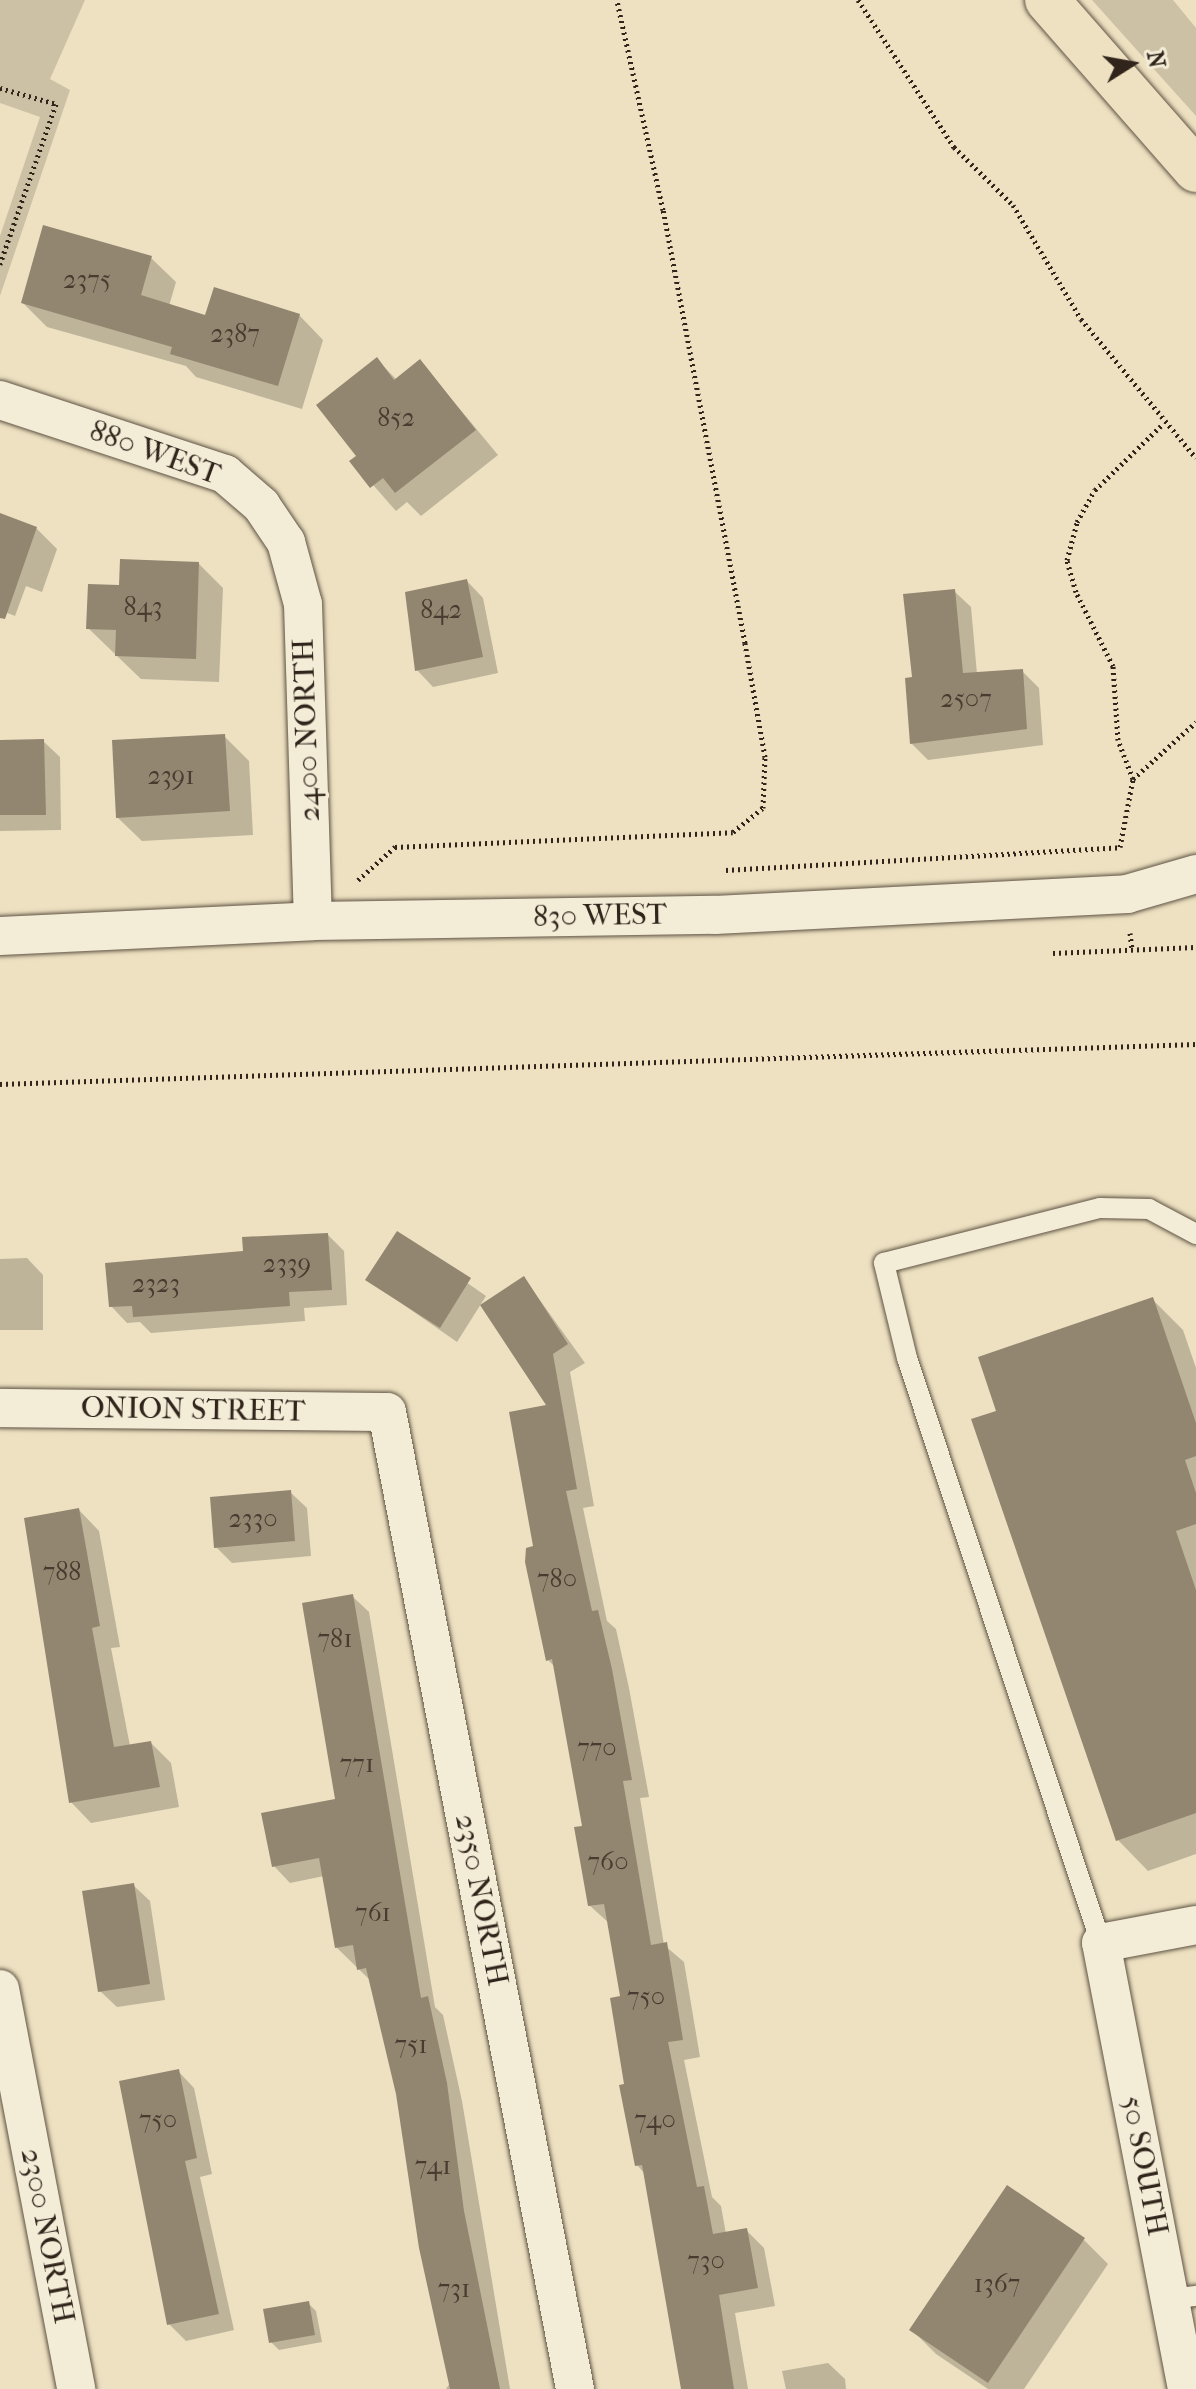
<!DOCTYPE html>
<html>
<head>
<meta charset="utf-8">
<style>
	body { margin:0 }
	#map { position:relative; width:1196px; height:2389px; overflow:hidden; background:#ede1c1; font-family:"IM FELL French Canon",serif }
	div>[style] { position:absolute }
	[style*='--x'] { left:calc(var(--x)*1px); top:calc(var(--y)*1px); width:calc(var(--w)*1px); rotate:calc(var(--a)*1deg) }
	.green>* { inset:0; background:#cdc1a5 }
	.shadow>* { inset:0; background:#0003 }
	.building>* { inset:0; background:#928671 }
	.path>* { height:5px; margin-top:-2.5px; transform-origin:0; background:repeating-linear-gradient(90deg,#30241b 0 2px,transparent 0 6px) }
	.roads { filter:drop-shadow(0 0 2px #5f5344) drop-shadow(0 0 2px #5f5344) }
	.service>* { height:20px; margin:-10px; padding:0 10px; transform-origin:10px; border-radius:10px; background:#f3ecd7 }
	.minor>* { height:38px; margin:-19px; padding:0 19px; transform-origin:19px; border-radius:19px; background:#f3ecd7 }
	.motorway>* { height:44px; margin:-22px; padding:0 22px; transform-origin:22px; border-radius:22px; background:#ede1c1 }
	span { translate:-50% -50%; white-space:nowrap; text-align:center; line-height:1.15; -webkit-text-stroke:7px #f3ecd7; paint-order:stroke }
	.number-label { font-size:26px; color:#483c30 }
	.number-label span { -webkit-text-stroke-width:0 }
	.street-label { font-size:30px; color:#30241b }
	.north { position:absolute; left:1092px; top:24px; width:80px; height:80px; -webkit-text-stroke:6px #f3ecd7; paint-order:stroke; rotate:79deg; font-size:22px; font-weight:700; line-height:32px; text-align:center; color:#30241b }
	.north::after { content:''; display:block; margin:auto; width:28px; height:36px; background:#30241b; clip-path:polygon(50% 0,100% 100%,50% 72%,0 100%) }
</style>
</head>
<body>
<div id="map">
	<div class="green">
		<div style="clip-path:polygon(0 0,85px 0,50px 79px,70px 90px,0 296px,0 236px,40px 117px,0 103px)"></div>
		<div style="clip-path:polygon(1092px 0,1173px 0,1196px 28px,1196px 116px)"></div>
	</div>
	<div class="shadow">
		<div style="clip-path:polygon(45px 227px,151px 258px,176px 282px,169px 306px,207px 317px,299px 315px,323px 340px,302px 409px,196px 377px,186px 366px,47px 327px,23px 303px)"></div>
		<div style="clip-path:polygon(377px 360px,397px 380px,420px 361px,498px 455px,421px 516px,407px 502px,396px 511px,352px 461px,358px 456px)"></div>
		<div style="clip-path:polygon(0 516px,36px 528px,57px 549px,42px 592px,26px 586px,15px 616px,0 610px)"></div>
		<div style="clip-path:polygon(199px 564px,223px 588px,219px 682px,141px 679px,88px 628px,121px 587px)"></div>
		<div style="clip-path:polygon(467px 581px,483px 598px,498px 673px,433px 687px,417px 670px)"></div>
		<div style="clip-path:polygon(954px 591px,971px 607px,977px 674px,1022px 671px,1039px 688px,1043px 745px,928px 760px,912px 744px)"></div>
		<div style="clip-path:polygon(225px 737px,249px 761px,253px 835px,142px 841px,117px 817px)"></div>
		<div style="clip-path:polygon(43px 741px,60px 757px,61px 830px,0 831px,0 742px)"></div>
		<div style="clip-path:polygon(397px 1234px,486px 1296px,457px 1342px,368px 1280px)"></div>
		<div style="clip-path:polygon(328px 1235px,344px 1251px,347px 1305px,304px 1308px,305px 1321px,151px 1333px,140px 1322px,127px 1323px,111px 1306px,245px 1253px)"></div>
		<div style="clip-path:polygon(27px 1258px,43px 1275px,43px 1330px,0 1330px,0 1259px)"></div>
		<div style="clip-path:polygon(524px 1278px,585px 1363px,570px 1372px,594px 1506px,583px 1508px,607px 1621px,616px 1629px,629px 1688px,649px 1797px,640px 1798px,664px 1945px,684px 1962px,700px 2057px,684px 2060px,712px 2197px,721px 2206px,726px 2234px,746px 2230px,764px 2248px,775px 2306px,735px 2313px,748px 2389px,683px 2389px,645px 2174px,637px 2165px,622px 1997px,609px 1923px,589px 1905px,584px 1827px,556px 1668px,548px 1660px,536px 1548px,549px 1407px)"></div>
		<div style="clip-path:polygon(1152px 1299px,1183px 1330px,1196px 1368px,1196px 1854px,1148px 1871px,1118px 1840px,998px 1412px)"></div>
		<div style="clip-path:polygon(290px 1492px,307px 1508px,311px 1556px,232px 1563px,216px 1547px)"></div>
		<div style="clip-path:polygon(79px 1510px,99px 1531px,120px 1647px,111px 1648px,130px 1746px,151px 1743px,171px 1763px,179px 1807px,91px 1823px,71px 1802px)"></div>
		<div style="clip-path:polygon(352px 1596px,369px 1612px,435px 2007px,443px 2015px,462px 2101px,510px 2389px,446px 2389px,450px 2383px,398px 2094px,371px 1981px,336px 1947px,324px 1876px,290px 1883px,274px 1866px,338px 1801px)"></div>
		<div style="clip-path:polygon(133px 1885px,150px 1901px,165px 2000px,117px 2007px,100px 1991px)"></div>
		<div style="clip-path:polygon(178px 2071px,194px 2088px,212px 2174px,200px 2177px,234px 2330px,186px 2341px,169px 2324px)"></div>
		<div style="clip-path:polygon(1084px 2240px,1108px 2264px,1024px 2389px,988px 2389px,936px 2354px,912px 2330px)"></div>
		<div style="clip-path:polygon(308px 2303px,316px 2311px,322px 2342px,279px 2350px,271px 2342px)"></div>
		<div style="clip-path:polygon(828px 2363px,845px 2379px,846px 2389px,786px 2389px,782px 2371px)"></div>
	</div>
	<div class="building">
		<div style="clip-path:polygon(43px 225px,152px 256px,141px 295px,205px 315px,214px 287px,300px 314px,278px 386px,170px 354px,172px 347px,21px 303px)"></div>
		<div style="clip-path:polygon(377px 357px,394px 380px,420px 359px,476px 430px,395px 493px,383px 478px,370px 488px,349px 461px,356px 456px,316px 405px)"></div>
		<div style="clip-path:polygon(0 513px,37px 527px,5px 619px,0 618px)"></div>
		<div style="clip-path:polygon(120px 559px,199px 562px,196px 659px,115px 656px,116px 630px,86px 629px,88px 584px,119px 585px)"></div>
		<div style="clip-path:polygon(467px 579px,483px 657px,415px 671px,405px 592px)"></div>
		<div style="clip-path:polygon(955px 589px,963px 673px,1023px 669px,1027px 729px,910px 744px,905px 678px,912px 677px,903px 594px)"></div>
		<div style="clip-path:polygon(225px 734px,230px 811px,116px 818px,112px 740px)"></div>
		<div style="clip-path:polygon(44px 739px,46px 815px,0 815px,0 740px)"></div>
		<div style="clip-path:polygon(397px 1231px,471px 1278px,440px 1328px,365px 1280px)"></div>
		<div style="clip-path:polygon(328px 1233px,332px 1290px,289px 1292px,290px 1306px,133px 1317px,132px 1306px,109px 1307px,105px 1263px,243px 1251px,242px 1237px)"></div>
		<div style="clip-path:polygon(524px 1276px,568px 1344px,553px 1354px,577px 1489px,566px 1491px,592px 1611px,598px 1610px,612px 1669px,632px 1780px,623px 1781px,651px 1945px,667px 1942px,683px 2040px,668px 2042px,697px 2187px,704px 2186px,713px 2234px,747px 2228px,758px 2288px,719px 2295px,734px 2389px,681px 2389px,642px 2165px,635px 2166px,619px 2085px,624px 2084px,610px 1998px,620px 1996px,604px 1904px,588px 1906px,574px 1827px,582px 1826px,552px 1659px,546px 1661px,525px 1562px,526px 1548px,533px 1546px,509px 1412px,546px 1405px,480px 1305px)"></div>
		<div style="clip-path:polygon(1153px 1297px,1196px 1423px,1196px 1456px,1185px 1460px,1196px 1493px,1196px 1524px,1176px 1531px,1196px 1590px,1196px 1813px,1116px 1841px,971px 1419px,996px 1411px,978px 1357px)"></div>
		<div style="clip-path:polygon(291px 1490px,295px 1541px,214px 1548px,210px 1497px)"></div>
		<div style="clip-path:polygon(79px 1508px,100px 1626px,92px 1628px,114px 1747px,151px 1741px,160px 1787px,69px 1803px,24px 1518px)"></div>
		<div style="clip-path:polygon(353px 1594px,421px 1998px,428px 1996px,447px 2083px,464px 2211px,500px 2389px,450px 2389px,419px 2248px,396px 2094px,366px 1968px,357px 1970px,353px 1945px,335px 1948px,319px 1858px,272px 1867px,261px 1813px,335px 1799px,302px 1603px)"></div>
		<div style="clip-path:polygon(134px 1883px,150px 1984px,98px 1992px,82px 1891px)"></div>
		<div style="clip-path:polygon(179px 2069px,197px 2158px,185px 2161px,219px 2314px,167px 2325px,119px 2081px)"></div>
		<div style="clip-path:polygon(1007px 2185px,1085px 2238px,988px 2383px,909px 2330px)"></div>
		<div style="clip-path:polygon(309px 2301px,315px 2335px,269px 2343px,263px 2309px)"></div>
	</div>
	<div class="path">
		<div style="--x:858;--y:0;--w:176;--a:56.9"></div>
		<div style="--x:954;--y:147;--w:83;--a:44.5"></div>
		<div style="--x:1013;--y:205;--w:133;--a:59.2"></div>
		<div style="--x:1081;--y:319;--w:180;--a:50.4"></div>
		<div style="--x:0;--y:88;--w:58;--a:15.9"></div>
		<div style="--x:56;--y:104;--w:170;--a:109.3"></div>
		<div style="--x:1133;--y:779;--w:42;--a:-111"></div>
		<div style="--x:1118;--y:740;--w:74;--a:-93.9"></div>
		<div style="--x:1113;--y:666;--w:83;--a:-116.6"></div>
		<div style="--x:1076;--y:592;--w:33;--a:-106"></div>
		<div style="--x:1067;--y:560;--w:39;--a:-75"></div>
		<div style="--x:1077;--y:522;--w:37;--a:-61"></div>
		<div style="--x:1095;--y:490;--w:96;--a:-44.2"></div>
		<div style="--x:1120;--y:847;--w:69;--a:-79.2"></div>
		<div style="--x:1133;--y:779;--w:85;--a:-42.1"></div>
		<div style="--x:726;--y:870;--w:395;--a:-3.3"></div>
		<div style="--x:358;--y:880;--w:50;--a:-41.7"></div>
		<div style="--x:395;--y:847;--w:338;--a:-2.5"></div>
		<div style="--x:733;--y:832;--w:38;--a:-39"></div>
		<div style="--x:763;--y:808;--w:51;--a:-87.8"></div>
		<div style="--x:765;--y:757;--w:116;--a:-100"></div>
		<div style="--x:745;--y:643;--w:441;--a:-100.7"></div>
		<div style="--x:663;--y:210;--w:215;--a:-102.4"></div>
		<div style="--x:1130;--y:933;--w:17;--a:83"></div>
		<div style="--x:1053;--y:953;--w:143;--a:-2.4"></div>
		<div style="--x:0;--y:1084;--w:1197;--a:-1.92"></div>
	</div>
	<div class="roads">
		<div class="service">
			<div style="--x:1101;--y:1943;--w:616;--a:-108.35"></div>
			<div style="--x:907;--y:1358;--w:98;--a:-103.6"></div>
			<div style="--x:884;--y:1263;--w:223;--a:-14.3"></div>
			<div style="--x:1100;--y:1208;--w:49;--a:1.2"></div>
			<div style="--x:1149;--y:1209;--w:53;--a:28"></div>
			<div style="--x:1170;--y:2299;--w:26;--a:-7"></div>
		</div>
		<div class="minor">
			<div style="--x:0;--y:400;--w:237;--a:18.2"></div>
			<div style="--x:225;--y:474;--w:48;--a:40.7"></div>
			<div style="--x:261;--y:505;--w:45;--a:56"></div>
			<div style="--x:286;--y:542;--w:64;--a:74.7"></div>
			<div style="--x:303;--y:604;--w:317;--a:88.2"></div>
			<div style="--x:0;--y:936;--w:313;--a:-2.7"></div>
			<div style="--x:313;--y:921;--w:402;--a:-0.9"></div>
			<div style="--x:715;--y:915;--w:413;--a:-2.9"></div>
			<div style="--x:1127;--y:894;--w:72;--a:-16.2"></div>
			<div style="--x:0;--y:1408;--w:387;--a:0.6"></div>
			<div style="--x:387;--y:1412;--w:995;--a:79.11"></div>
			<div style="--x:0;--y:1989;--w:407;--a:79.2"></div>
			<div style="--x:1187;--y:2389;--w:454;--a:-100.9"></div>
			<div style="--x:1101;--y:1943;--w:97;--a:-10.7"></div>
		</div>
		<div class="motorway">
			<div style="--x:1047;--y:0;--w:226;--a:48.8"></div>
		</div>
	</div>
	<div class="number-label">
		<span style="left:87px;top:280px">2375</span>
		<span style="left:235px;top:334px">2387</span>
		<span style="left:396px;top:418px">852</span>
		<span style="left:143px;top:607px">843</span>
		<span style="left:441px;top:610px">842</span>
		<span style="left:966px;top:699px">2507</span>
		<span style="left:171px;top:776px">2391</span>
		<span style="left:287px;top:1264px">2339</span>
		<span style="left:156px;top:1284px">2323</span>
		<span style="left:253px;top:1519px">2330</span>
		<span style="left:62px;top:1572px">788</span>
		<span style="left:557px;top:1579px">780</span>
		<span style="left:335px;top:1639px">781</span>
		<span style="left:597px;top:1748px">770</span>
		<span style="left:357px;top:1764px">771</span>
		<span style="left:608px;top:1862px">760</span>
		<span style="left:373px;top:1913px">761</span>
		<span style="left:646px;top:1997px">750</span>
		<span style="left:411px;top:2045px">751</span>
		<span style="left:158px;top:2120px">750</span>
		<span style="left:655px;top:2120px">740</span>
		<span style="left:433px;top:2166px">741</span>
		<span style="left:706px;top:2261px">730</span>
		<span style="left:997px;top:2284px">1367</span>
		<span style="left:454px;top:2289px">731</span>
	</div>
	<div class="street-label">
		<span style="left:155px;top:453px;rotate:20deg">880 WEST</span>
		<span style="left:307px;top:730px;rotate:-92deg">2400 NORTH</span>
		<span style="left:600px;top:916px;rotate:-1deg">830 WEST</span>
		<span style="left:193px;top:1410px;rotate:1deg">ONION STREET</span>
		<span style="left:481px;top:1900px;rotate:79deg">2350 NORTH</span>
		<span style="left:1144px;top:2166px;rotate:79deg">50 SOUTH</span>
		<span style="left:47px;top:2236px;rotate:79deg">2300 NORTH</span>
	</div>
	<div class="north">N</div>
</div>
</body>
</html>
